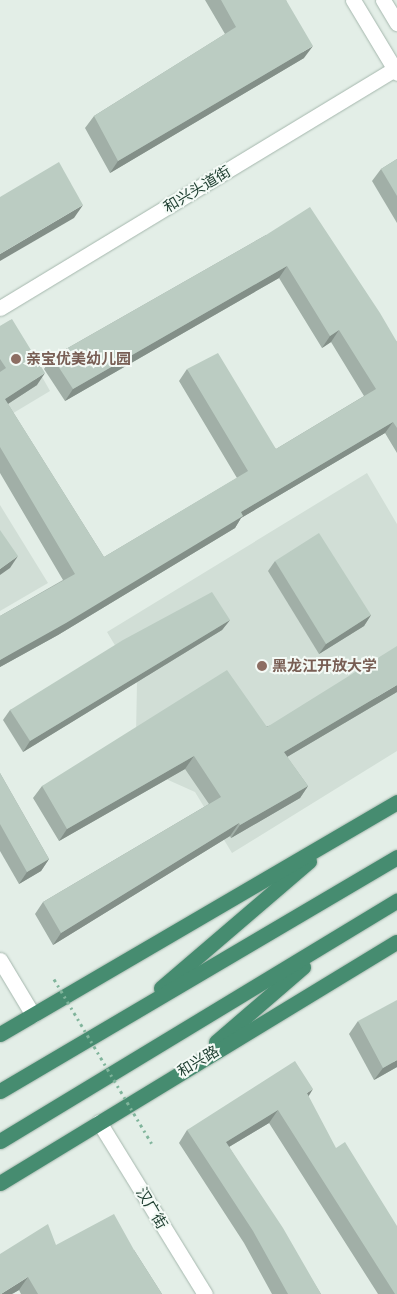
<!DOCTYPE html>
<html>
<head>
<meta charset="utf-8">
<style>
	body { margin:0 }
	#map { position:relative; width:397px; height:1294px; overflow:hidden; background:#e3eee7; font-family:"Public Sans","Noto Sans SC",sans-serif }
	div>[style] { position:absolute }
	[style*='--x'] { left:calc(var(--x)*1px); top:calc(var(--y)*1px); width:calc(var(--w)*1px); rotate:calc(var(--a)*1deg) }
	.built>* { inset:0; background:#d1ded6 }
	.roads { filter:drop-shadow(0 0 1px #a5b7ad) drop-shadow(0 0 1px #a5b7ad) }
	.tertiary>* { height:15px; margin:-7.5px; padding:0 7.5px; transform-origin:7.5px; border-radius:7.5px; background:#fff }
	.secondary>* { height:15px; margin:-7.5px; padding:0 7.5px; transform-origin:7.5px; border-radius:7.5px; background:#fff }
	.trunk>* { height:15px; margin:-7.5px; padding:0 7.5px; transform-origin:7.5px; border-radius:7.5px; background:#468c70 }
	.path-bridge>* { height:3px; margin-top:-1.5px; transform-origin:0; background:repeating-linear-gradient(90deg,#80b49b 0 2.5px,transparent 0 6.5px) }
	.wall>* { inset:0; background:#a1afa7 }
	.shaded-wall>* { inset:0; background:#838f88 }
	.building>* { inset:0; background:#bbccc2 }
	.dots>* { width:14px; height:14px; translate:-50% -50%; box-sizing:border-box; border:2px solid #f4faf6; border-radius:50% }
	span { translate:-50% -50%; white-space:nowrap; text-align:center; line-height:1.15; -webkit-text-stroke:4px #f4faf6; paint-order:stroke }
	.street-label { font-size:15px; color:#214133 }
	.education-label { font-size:15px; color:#785e54; font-weight:700 }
	.left { translate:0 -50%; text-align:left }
</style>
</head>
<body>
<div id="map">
	<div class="built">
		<div style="clip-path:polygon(10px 320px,50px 391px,0 421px,0 326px)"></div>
		<div style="clip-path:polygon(367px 473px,397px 524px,397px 751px,232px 853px,195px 792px,166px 779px,136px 735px,137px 682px,107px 632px)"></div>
		<div style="clip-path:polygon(0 505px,48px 583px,0 611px)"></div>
	</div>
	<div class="roads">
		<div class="tertiary">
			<div style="--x:0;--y:308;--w:462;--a:-31.2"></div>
			<div style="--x:0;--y:960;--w:64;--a:59"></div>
			<div style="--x:99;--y:1122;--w:202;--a:58.4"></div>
		</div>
		<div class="secondary">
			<div style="--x:353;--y:0;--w:85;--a:58.9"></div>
			<div style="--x:383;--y:0;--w:27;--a:59"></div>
		</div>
		<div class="trunk">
			<div style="--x:161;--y:988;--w:195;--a:-40.6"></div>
			<div style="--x:0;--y:1034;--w:460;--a:-30.3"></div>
			<div style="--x:216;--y:1042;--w:115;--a:-40.8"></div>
			<div style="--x:0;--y:1091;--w:461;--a:-30.5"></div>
			<div style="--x:0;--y:1141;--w:464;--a:-31.2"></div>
			<div style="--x:0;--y:1183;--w:464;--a:-31.3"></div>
		</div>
	</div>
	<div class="path-bridge">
		<div style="--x:54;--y:979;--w:194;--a:59.3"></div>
	</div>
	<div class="wall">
		<div style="clip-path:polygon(205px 0,286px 0,304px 58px,110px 173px,85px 128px,94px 116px,225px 34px)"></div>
		<div style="clip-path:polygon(397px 159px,397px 223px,372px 181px,381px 169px)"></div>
		<div style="clip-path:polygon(266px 235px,397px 342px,397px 453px,385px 433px,241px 518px,235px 528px,58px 635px,0 667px,0 616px,63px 580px,0 473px,0 326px,37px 385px,8px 404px,104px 557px,237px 478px,179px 381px,187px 369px,276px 449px,364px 396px,331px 342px,322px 348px,279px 278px,65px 401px,44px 369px,52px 357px)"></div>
		<div style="clip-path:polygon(275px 561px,371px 615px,364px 626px,319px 654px,268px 571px)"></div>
		<div style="clip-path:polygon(230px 620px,222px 630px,23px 752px,3px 720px,10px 710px)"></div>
		<div style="clip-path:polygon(397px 692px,287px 757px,308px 786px,300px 798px,231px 838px,230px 836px,53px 945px,35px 914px,43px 902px,209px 804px,185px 769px,59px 841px,33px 798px,42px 786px)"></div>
		<div style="clip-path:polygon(0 773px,49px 859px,41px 871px,19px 884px,0 851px)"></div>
		<div style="clip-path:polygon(358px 1021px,397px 1067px,374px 1080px,349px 1034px)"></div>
		<div style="clip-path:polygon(308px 1096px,397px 1294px,378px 1294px,269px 1123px,229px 1147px,321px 1294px,272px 1294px,244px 1243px,179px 1143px,187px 1130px)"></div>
		<div style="clip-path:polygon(56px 1245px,134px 1250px,162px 1294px,21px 1294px,19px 1290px,12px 1294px)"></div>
	</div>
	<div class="shaded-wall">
		<div style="clip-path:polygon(313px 46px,304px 58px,110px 173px,118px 161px)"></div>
		<div style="clip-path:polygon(83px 205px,74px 218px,0 261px,0 254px)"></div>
		<div style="clip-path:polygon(287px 266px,279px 278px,65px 401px,73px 389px)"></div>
		<div style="clip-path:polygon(339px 330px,331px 342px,322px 348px,330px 336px)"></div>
		<div style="clip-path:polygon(45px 373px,37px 385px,0 409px,5px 399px)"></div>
		<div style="clip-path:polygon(393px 422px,385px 433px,241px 518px,235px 528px,58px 635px,0 667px,0 660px,241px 512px)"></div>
		<div style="clip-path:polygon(18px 556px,10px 568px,0 575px,0 569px)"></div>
		<div style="clip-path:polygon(371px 615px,364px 626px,319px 654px,326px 644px)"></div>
		<div style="clip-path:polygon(230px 620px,222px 630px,23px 752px,30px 741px)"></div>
		<div style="clip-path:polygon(397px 685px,397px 692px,275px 764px,284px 752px)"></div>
		<div style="clip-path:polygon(194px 756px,185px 769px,59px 841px,67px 829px)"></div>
		<div style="clip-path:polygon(308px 786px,300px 798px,231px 838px,240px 825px)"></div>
		<div style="clip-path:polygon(239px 823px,230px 836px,53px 945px,61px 933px)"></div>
		<div style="clip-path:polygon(49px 859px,41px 871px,19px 884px,27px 872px)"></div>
		<div style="clip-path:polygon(397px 1060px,397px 1067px,374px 1080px,383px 1068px)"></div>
		<div style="clip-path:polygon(313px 1089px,305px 1102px,307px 1093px)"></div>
		<div style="clip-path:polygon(278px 1110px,269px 1123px,217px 1154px,226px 1142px)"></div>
		<div style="clip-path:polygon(28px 1277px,19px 1290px,12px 1294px,1px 1294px)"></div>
	</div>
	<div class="building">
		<div style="clip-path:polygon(221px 0,286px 0,313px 46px,118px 161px,94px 116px,236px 27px)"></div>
		<div style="clip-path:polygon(397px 159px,397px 196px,381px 169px)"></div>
		<div style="clip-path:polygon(59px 162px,83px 205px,0 254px,0 197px)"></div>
		<div style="clip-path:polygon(310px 207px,380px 313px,397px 342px,397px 428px,393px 422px,241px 512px,243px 516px,66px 623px,0 660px,0 616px,75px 574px,0 447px,0 372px,6px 368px,0 359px,0 326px,12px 319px,45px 373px,5px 399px,104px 557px,248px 471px,187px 369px,218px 353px,276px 449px,376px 389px,339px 330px,330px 336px,287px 266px,73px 389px,52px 357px,266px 235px)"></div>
		<div style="clip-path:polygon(0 530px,18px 556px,0 569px)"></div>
		<div style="clip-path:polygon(319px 533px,371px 615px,326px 644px,275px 561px)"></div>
		<div style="clip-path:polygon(212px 592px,230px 620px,30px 741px,10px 710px,123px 640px)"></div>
		<div style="clip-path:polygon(397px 646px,397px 685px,284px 752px,308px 786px,240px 825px,239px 823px,61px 933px,43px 902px,221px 797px,194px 756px,67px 829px,42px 786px,227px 670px,267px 727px)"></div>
		<div style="clip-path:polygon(0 773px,49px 859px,27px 872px,0 824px)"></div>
		<div style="clip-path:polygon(397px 1000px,397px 1060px,383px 1068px,358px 1021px)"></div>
		<div style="clip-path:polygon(295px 1061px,313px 1089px,307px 1093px,336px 1148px,345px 1142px,397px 1226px,397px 1294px,395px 1294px,278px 1110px,226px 1142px,283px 1228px,321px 1294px,288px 1294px,253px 1231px,187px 1130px)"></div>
		<div style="clip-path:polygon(114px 1214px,134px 1250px,162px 1294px,38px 1294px,28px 1277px,1px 1294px,0 1294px,0 1254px,48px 1224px,56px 1245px)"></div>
	</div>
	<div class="dots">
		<div style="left:16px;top:359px;background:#8d6e63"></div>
		<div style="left:262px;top:666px;background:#8d6e63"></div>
	</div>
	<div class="street-label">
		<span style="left:197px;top:189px;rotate:-31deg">和兴头道街</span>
		<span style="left:198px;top:1061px;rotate:-31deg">和兴路</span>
		<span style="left:152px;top:1208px;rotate:59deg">汉广街</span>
	</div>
	<div class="education-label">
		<span class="left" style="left:26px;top:359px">亲宝优美幼儿园</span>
		<span class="left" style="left:272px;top:666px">黑龙江开放大学</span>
	</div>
</div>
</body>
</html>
